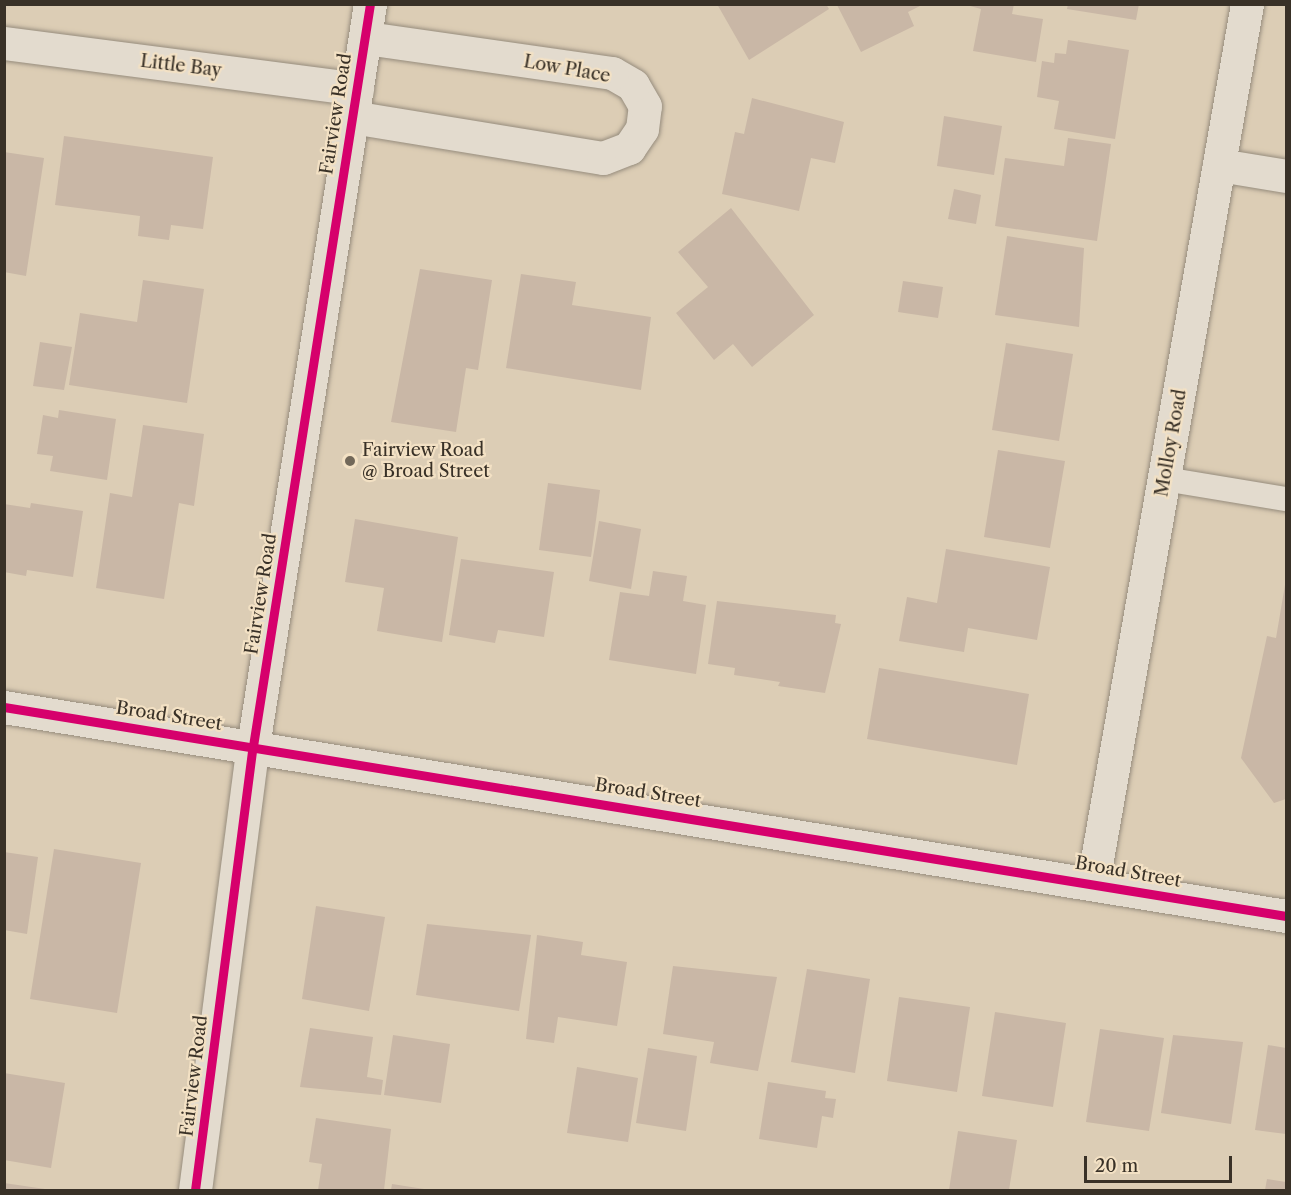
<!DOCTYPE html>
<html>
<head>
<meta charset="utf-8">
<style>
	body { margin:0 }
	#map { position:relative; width:1291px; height:1195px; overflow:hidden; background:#dccdb5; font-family:"Libre Caslon Text",serif }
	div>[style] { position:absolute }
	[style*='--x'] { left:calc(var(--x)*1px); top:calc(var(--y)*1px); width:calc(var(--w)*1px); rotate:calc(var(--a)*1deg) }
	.building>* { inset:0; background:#c9b7a6 }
	.roads { filter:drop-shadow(0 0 2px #968c7d) drop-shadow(0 0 2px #968c7d) }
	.service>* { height:24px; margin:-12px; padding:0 12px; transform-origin:12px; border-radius:12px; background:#e3dbce }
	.minor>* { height:33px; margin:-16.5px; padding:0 16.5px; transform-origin:16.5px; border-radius:16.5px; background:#e3dbce }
	.tertiary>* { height:33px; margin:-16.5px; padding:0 16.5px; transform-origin:16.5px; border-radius:16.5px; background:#e3dbce }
	.cycleway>* { height:9px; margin:-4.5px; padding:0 4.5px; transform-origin:4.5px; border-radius:4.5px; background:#d6006c }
	.dots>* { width:16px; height:16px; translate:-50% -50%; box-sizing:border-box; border:3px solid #f3e1c4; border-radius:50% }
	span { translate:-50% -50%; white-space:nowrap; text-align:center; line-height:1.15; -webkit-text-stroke:4.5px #f3e1c4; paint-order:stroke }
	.street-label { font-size:18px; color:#393127 }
	.poi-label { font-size:18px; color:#393127 }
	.left { translate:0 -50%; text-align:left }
	.frame { position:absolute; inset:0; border:6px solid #393127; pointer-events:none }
	.scale { position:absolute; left:1084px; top:1156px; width:148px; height:27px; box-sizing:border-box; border:3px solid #393127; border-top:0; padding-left:8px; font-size:18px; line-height:21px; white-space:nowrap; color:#393127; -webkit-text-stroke:4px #f3e1c4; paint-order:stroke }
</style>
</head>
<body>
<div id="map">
	<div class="building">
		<div style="clip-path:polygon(717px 4px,826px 4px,829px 9px,749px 60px)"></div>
		<div style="clip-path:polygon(963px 4px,1014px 4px,1012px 14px,1043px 19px,1036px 62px,973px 51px,981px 9px)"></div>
		<div style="clip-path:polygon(1068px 4px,1139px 4px,1136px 20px,1067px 9px)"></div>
		<div style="clip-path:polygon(837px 5px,919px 5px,920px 6px,908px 12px,914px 26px,861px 52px)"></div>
		<div style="clip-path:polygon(1068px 40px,1129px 50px,1115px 139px,1054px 129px,1059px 101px,1037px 97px,1042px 61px,1054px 63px,1055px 53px,1066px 54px)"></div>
		<div style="clip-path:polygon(752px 98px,844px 122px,835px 163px,811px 158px,799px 211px,722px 194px,735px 132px,744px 134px)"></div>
		<div style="clip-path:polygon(944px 116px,1002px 126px,994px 175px,937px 166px)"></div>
		<div style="clip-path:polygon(64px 136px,213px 157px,203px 229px,171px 225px,169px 240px,138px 236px,140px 216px,55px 205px)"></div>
		<div style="clip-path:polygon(1068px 138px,1111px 144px,1097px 241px,995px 226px,1005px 158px,1064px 166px)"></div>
		<div style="clip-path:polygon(4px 152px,44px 158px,26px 276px,4px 272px)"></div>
		<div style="clip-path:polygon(954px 189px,981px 195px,976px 224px,948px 219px)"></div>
		<div style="clip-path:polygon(731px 208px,814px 315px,752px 367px,733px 344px,714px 360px,676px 313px,708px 287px,678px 252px)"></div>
		<div style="clip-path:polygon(1007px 236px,1084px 248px,1079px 327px,995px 315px)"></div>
		<div style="clip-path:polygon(420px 269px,492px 280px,478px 370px,466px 368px,456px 432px,391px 422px)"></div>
		<div style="clip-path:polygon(521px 274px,576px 282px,572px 305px,651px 317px,641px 390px,506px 368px)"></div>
		<div style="clip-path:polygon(143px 280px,204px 289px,187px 403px,69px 385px,80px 313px,137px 322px)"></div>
		<div style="clip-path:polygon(903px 281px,943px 287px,938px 318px,898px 312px)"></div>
		<div style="clip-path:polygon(40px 342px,72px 347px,64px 390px,33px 386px)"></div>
		<div style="clip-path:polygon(1006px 343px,1073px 354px,1059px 441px,992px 430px)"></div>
		<div style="clip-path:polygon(59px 410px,116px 419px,107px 480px,50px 471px,53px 456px,37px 454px,43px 415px,58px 418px)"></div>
		<div style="clip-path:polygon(143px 425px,204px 434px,194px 506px,179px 503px,164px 599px,96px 588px,110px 493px,132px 497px)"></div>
		<div style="clip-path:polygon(998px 450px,1065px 461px,1050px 548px,984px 537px)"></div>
		<div style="clip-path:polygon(548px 483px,600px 490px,591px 557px,539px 550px)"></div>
		<div style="clip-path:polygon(31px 503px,83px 511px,73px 577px,27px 570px,26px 576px,4px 572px,4px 504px,30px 508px)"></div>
		<div style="clip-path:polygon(355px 519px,458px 537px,442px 642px,377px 631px,384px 588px,345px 582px)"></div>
		<div style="clip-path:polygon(599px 521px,641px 529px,631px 589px,589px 581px)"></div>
		<div style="clip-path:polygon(946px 549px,1050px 567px,1037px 640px,968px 628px,964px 652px,899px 641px,907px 597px,937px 603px)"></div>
		<div style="clip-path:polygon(461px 559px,554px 572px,544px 637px,498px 630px,495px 643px,449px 635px)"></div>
		<div style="clip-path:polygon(653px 571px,687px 576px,683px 601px,706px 605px,696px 674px,609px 660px,620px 592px,649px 596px)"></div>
		<div style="clip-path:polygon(1286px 579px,1286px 799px,1274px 803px,1241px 758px,1267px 636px,1276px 638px)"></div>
		<div style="clip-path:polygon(717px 601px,836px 615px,835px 623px,841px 624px,825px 693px,778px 686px,780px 682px,734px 675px,735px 668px,708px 664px)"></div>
		<div style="clip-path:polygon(879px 668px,1029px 694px,1017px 765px,867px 739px)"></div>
		<div style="clip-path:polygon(54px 849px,141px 863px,117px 1013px,30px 999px)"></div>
		<div style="clip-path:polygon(4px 852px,38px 857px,27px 934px,4px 930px)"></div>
		<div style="clip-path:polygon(316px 906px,385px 917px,369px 1011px,302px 999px)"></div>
		<div style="clip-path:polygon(427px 924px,531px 935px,519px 1011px,416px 995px)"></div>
		<div style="clip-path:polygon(537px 935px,583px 942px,581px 955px,627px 962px,617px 1026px,558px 1017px,554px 1043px,526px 1039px)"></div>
		<div style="clip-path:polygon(673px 966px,777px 977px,758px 1071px,710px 1063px,714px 1042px,663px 1034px)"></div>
		<div style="clip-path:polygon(807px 969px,870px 979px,855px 1073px,791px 1062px)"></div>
		<div style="clip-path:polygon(899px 997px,970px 1007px,957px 1092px,887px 1081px)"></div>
		<div style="clip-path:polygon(995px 1012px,1066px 1023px,1053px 1107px,982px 1096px)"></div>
		<div style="clip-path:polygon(310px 1028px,373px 1037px,367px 1077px,383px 1080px,381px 1095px,300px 1087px)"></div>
		<div style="clip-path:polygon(1100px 1029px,1164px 1038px,1149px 1131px,1086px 1122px)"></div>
		<div style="clip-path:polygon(393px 1035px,450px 1044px,441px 1103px,384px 1095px)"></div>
		<div style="clip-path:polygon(1173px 1035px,1243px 1042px,1231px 1124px,1161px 1113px)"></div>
		<div style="clip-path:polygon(1268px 1045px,1286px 1048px,1286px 1134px,1255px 1130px)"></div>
		<div style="clip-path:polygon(648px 1048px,697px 1056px,686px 1131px,636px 1123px)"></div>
		<div style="clip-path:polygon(577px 1067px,638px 1078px,628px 1142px,567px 1133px)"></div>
		<div style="clip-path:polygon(4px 1073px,65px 1083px,51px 1168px,4px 1160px)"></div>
		<div style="clip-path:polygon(768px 1082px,826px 1091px,825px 1098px,836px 1099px,833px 1118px,822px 1116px,817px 1148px,759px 1139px)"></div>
		<div style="clip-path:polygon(316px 1118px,391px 1129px,384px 1190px,318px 1190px,322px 1164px,309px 1162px)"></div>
		<div style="clip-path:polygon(958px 1131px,1017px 1140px,1009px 1190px,949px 1190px)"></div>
		<div style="clip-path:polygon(1267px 1179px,1286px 1182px,1286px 1190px,1265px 1190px)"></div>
		<div style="clip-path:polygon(4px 1183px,45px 1189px,45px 1190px,4px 1190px)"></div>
		<div style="clip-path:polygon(392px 1184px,424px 1189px,424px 1190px,391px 1190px)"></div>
	</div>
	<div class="roads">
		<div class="service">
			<div style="--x:1165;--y:479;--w:123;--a:9.4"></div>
		</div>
		<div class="minor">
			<div style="--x:4;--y:43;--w:356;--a:7.4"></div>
			<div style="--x:352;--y:117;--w:254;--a:9.3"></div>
			<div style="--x:603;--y:158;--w:28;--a:-21"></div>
			<div style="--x:629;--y:148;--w:23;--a:-56"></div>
			<div style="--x:642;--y:129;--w:23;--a:-83"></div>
			<div style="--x:645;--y:106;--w:24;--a:-120"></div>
			<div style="--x:633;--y:85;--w:24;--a:-150"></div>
			<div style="--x:612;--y:73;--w:249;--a:-171.9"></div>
			<div style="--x:1219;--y:165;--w:68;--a:9.3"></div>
			<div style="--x:1093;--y:882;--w:891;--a:-80.05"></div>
			<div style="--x:195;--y:1190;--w:448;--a:-82.6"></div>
			<div style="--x:253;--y:746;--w:751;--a:-81.04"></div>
		</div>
		<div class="tertiary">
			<div style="--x:4;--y:707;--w:1299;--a:9.26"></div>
		</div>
	</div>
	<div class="cycleway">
		<div style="--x:4;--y:707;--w:1299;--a:9.26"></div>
		<div style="--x:195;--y:1190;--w:448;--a:-82.6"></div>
		<div style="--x:253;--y:746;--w:751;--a:-81.04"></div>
	</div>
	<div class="dots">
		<div style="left:350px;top:461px;background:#726859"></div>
	</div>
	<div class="street-label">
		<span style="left:181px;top:66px;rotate:7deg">Little Bay</span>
		<span style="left:567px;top:69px;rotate:10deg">Low Place</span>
		<span style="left:336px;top:114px;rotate:-81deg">Fairview Road</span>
		<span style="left:1171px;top:443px;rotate:-80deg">Molloy Road</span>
		<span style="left:261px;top:594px;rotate:-81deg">Fairview Road</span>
		<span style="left:169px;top:716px;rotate:9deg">Broad Street</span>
		<span style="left:648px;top:793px;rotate:9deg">Broad Street</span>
		<span style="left:1128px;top:872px;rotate:10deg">Broad Street</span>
		<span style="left:194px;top:1076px;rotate:-83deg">Fairview Road</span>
	</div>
	<div class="poi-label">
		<span class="left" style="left:362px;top:461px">Fairview Road<br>@ Broad Street</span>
	</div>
	<div class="frame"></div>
	<div class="scale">20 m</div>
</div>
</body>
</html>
